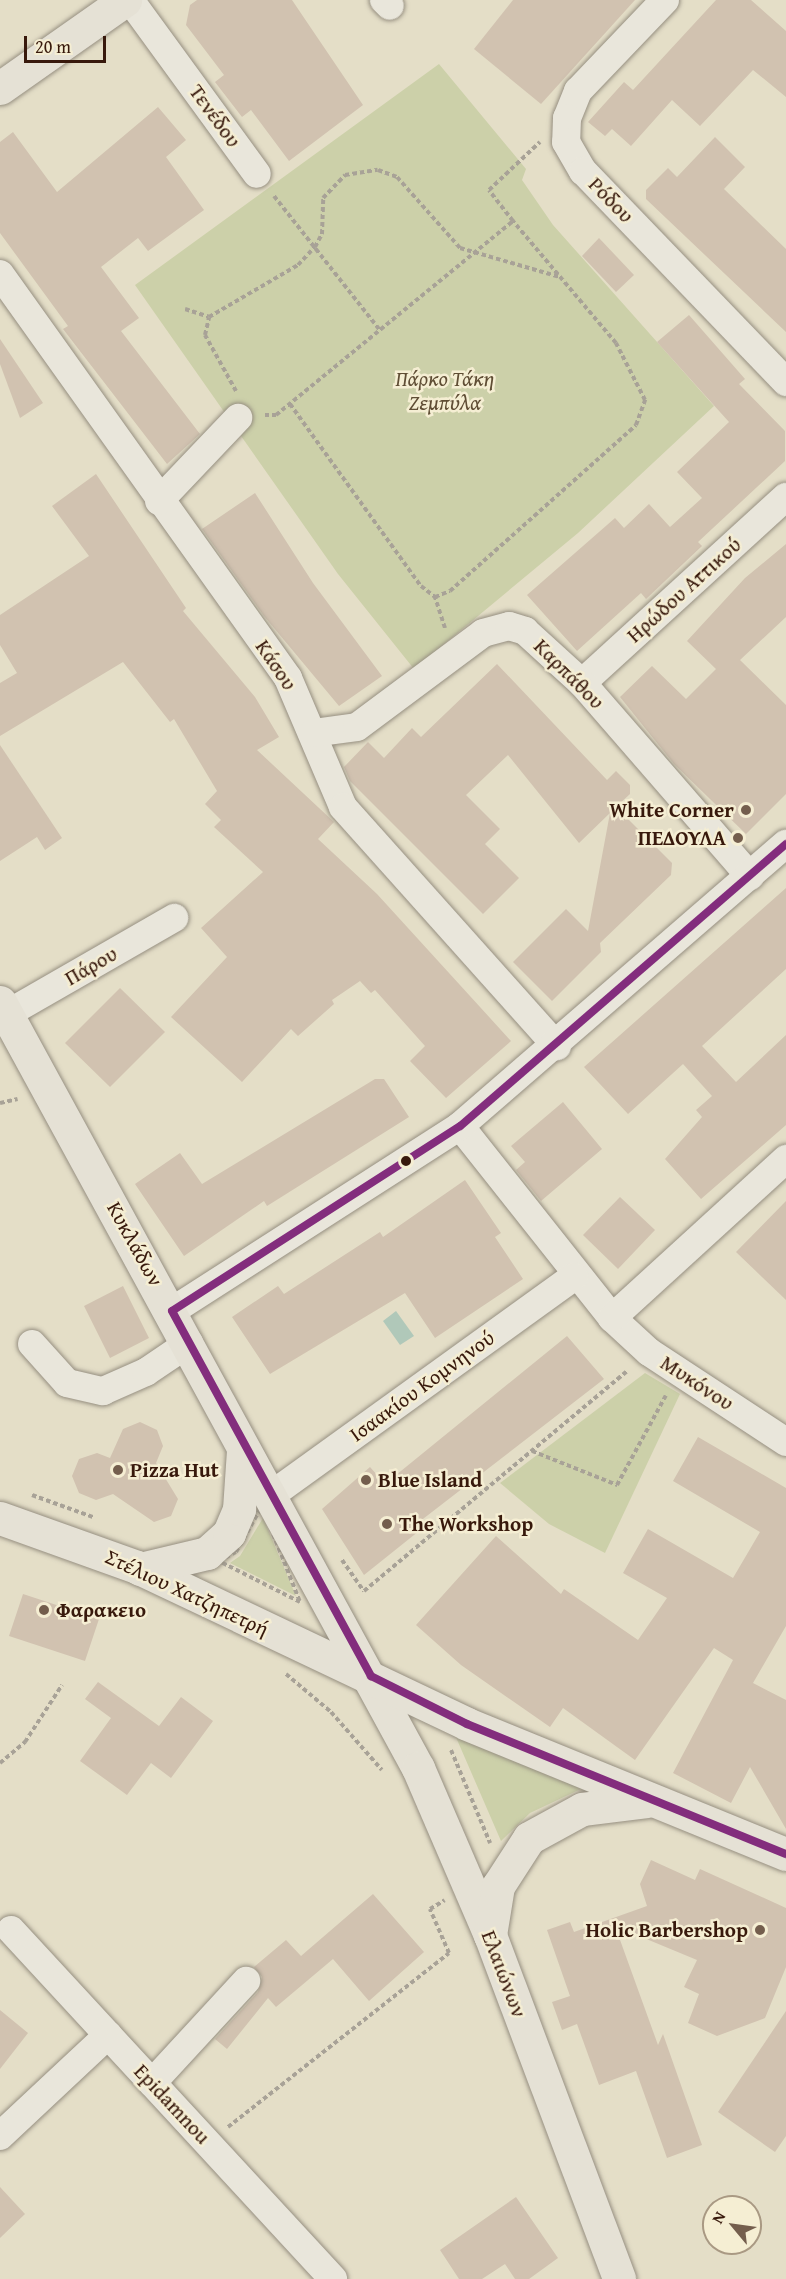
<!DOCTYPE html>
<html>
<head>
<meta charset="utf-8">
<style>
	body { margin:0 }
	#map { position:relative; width:786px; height:2279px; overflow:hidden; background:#e4dec7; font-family:"Gentium Book Plus",serif }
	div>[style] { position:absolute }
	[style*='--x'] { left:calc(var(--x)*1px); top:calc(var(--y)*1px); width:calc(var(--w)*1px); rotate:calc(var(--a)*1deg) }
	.green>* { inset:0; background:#ccd0a9 }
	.water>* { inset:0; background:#b0c8b9 }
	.building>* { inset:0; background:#d1c2b0 }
	.path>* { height:4px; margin-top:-2px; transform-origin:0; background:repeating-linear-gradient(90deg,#a8a297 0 4.5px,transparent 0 7.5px) }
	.roads { filter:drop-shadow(0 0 2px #968f81) drop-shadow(0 0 2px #968f81) }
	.minor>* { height:28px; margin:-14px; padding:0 14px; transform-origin:14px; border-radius:14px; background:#e9e6db }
	.major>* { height:33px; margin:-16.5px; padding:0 16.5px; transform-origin:16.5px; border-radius:16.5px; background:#e5e1d5 }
	.bus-1>* { height:8px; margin:-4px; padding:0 4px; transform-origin:4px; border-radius:4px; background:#832d7d }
	.dots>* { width:16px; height:16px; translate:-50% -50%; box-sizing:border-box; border:3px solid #f5eed3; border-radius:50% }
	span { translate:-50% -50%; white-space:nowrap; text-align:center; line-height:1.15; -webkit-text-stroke:5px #f5eed3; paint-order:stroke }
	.street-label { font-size:21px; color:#38190c }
	.park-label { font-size:21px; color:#5f4d34; font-style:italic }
	.poi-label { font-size:21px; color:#38190c; font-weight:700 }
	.right { translate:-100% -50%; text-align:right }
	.left { translate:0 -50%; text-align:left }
	.north { position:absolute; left:702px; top:2195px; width:60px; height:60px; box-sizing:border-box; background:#f5eed3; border:2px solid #a99983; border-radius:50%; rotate:299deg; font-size:16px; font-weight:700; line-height:24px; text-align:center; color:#38190c }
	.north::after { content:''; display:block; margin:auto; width:21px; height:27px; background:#745e4d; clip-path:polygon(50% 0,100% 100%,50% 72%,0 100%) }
	.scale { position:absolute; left:24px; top:36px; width:82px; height:27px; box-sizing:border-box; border:3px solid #38190c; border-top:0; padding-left:8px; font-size:18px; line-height:21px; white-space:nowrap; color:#38190c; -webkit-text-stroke:4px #f5eed3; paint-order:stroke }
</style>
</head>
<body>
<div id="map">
	<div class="green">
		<div style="clip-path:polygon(439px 64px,526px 169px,522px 180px,553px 225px,714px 406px,578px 533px,414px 669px,338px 574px,135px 285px)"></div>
		<div style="clip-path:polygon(645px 1373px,680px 1394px,605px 1553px,549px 1524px,500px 1483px)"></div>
		<div style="clip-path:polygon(263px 1518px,296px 1596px,230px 1563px,240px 1556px)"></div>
		<div style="clip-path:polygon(455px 1735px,585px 1787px,530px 1813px,501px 1841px)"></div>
	</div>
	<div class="water">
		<div style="clip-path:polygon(396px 1311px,414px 1336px,400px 1345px,383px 1321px)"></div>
	</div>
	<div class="building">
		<div style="clip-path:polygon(197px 0,292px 0,363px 105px,289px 161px,251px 110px,242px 117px,215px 82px,224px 75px,186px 25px,190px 5px)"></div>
		<div style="clip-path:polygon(513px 0,635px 0,541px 104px,474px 49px)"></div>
		<div style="clip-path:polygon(716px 0,751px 0,786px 31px,786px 97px,753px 70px,700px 126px,672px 100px,631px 146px,612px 129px,605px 136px,588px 122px,624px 82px,633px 90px)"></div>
		<div style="clip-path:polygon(158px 107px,186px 140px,166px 157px,204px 210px,148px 251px,138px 238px,101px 267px,139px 318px,121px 331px,200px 434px,167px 464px,63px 329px,68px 326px,0 233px,0 142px,13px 132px,57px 192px)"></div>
		<div style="clip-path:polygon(715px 137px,745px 167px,724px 189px,786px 249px,786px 332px,646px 199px,646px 190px,668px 168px,677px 177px)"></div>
		<div style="clip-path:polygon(599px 238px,634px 275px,616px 292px,582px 256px)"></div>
		<div style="clip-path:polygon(689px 315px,745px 379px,739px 384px,785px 431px,785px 461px,698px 542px,702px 546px,646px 599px,641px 593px,577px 651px,527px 595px,615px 518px,624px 528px,649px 504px,670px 527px,702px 498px,677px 472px,729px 422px,657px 342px)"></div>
		<div style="clip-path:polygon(0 339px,43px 403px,20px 418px,0 364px)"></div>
		<div style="clip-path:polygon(96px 474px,186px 608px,183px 611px,255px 697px,279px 737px,257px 750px,334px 822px,318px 839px,377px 894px,511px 1041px,446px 1098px,410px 1061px,425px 1046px,375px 990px,371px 993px,360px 981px,332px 1000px,334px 1004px,298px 1036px,291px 1029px,242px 1082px,171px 1017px,227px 957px,201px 928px,263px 872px,214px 827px,221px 820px,205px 804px,217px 791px,174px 719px,170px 722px,123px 662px,0 736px,0 683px,17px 673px,0 645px,0 615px,89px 556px,52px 506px)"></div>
		<div style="clip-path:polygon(255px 493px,313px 583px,382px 676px,339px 706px,264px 616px,202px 529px)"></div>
		<div style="clip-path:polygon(786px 544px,786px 617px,740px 660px,786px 705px,786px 794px,746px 834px,674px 764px,620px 697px,652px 666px,686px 699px,716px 669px,687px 641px,745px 578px)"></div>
		<div style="clip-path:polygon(497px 664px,607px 780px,616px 771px,630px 785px,630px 794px,616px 807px,672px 863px,671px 875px,600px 943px,601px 952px,552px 1001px,513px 962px,566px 909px,588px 931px,610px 813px,579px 843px,508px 755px,466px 795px,500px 829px,485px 844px,519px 878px,483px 914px,350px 781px,344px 767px,368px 742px,384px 758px,412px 728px,421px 737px)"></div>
		<div style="clip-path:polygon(0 745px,62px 838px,45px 850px,37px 837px,0 861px)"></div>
		<div style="clip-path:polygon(786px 888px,786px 969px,702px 1046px,736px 1082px,786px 1035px,786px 1125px,701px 1199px,665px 1159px,702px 1117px,696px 1110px,712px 1096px,683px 1064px,628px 1114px,584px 1067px)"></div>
		<div style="clip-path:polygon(120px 988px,165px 1032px,110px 1087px,65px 1043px)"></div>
		<div style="clip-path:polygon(375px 1079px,384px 1079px,409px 1117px,267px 1206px,264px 1201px,184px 1256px,135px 1184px,180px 1153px,202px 1184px)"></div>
		<div style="clip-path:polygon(563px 1102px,602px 1149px,541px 1201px,516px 1170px,525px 1162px,511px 1146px)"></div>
		<div style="clip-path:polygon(465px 1180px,501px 1233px,495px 1237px,523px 1279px,435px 1338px,405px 1293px,270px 1374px,232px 1317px,278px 1286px,284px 1294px,380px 1232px,383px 1237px)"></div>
		<div style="clip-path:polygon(620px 1197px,655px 1230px,618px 1269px,583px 1235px)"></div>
		<div style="clip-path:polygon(786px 1201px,786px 1300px,736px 1252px)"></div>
		<div style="clip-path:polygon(123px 1286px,149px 1338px,110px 1358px,84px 1306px)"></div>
		<div style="clip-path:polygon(567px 1336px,604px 1379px,419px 1522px,424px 1527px,364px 1575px,322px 1509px,370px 1467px,385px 1484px)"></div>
		<div style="clip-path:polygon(140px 1422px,157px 1430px,163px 1446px,156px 1463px,178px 1499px,171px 1516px,154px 1522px,113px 1494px,96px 1500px,79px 1493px,72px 1476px,79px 1459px,97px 1453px,110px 1458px,123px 1429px)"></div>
		<div style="clip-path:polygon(698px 1437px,786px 1488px,786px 1626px,753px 1683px,786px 1700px,786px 1829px,750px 1767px,731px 1803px,673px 1773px,733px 1660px,714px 1648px,635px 1760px,563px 1708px,550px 1727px,461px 1665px,416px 1625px,496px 1536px,561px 1594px,564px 1589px,638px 1640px,667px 1598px,623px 1573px,648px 1529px,733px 1578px,760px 1532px,673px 1481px)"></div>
		<div style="clip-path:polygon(23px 1594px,99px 1619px,85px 1661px,9px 1636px)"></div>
		<div style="clip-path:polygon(98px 1682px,159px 1726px,181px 1697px,213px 1721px,171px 1778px,151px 1763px,127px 1795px,80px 1761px,111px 1718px,85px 1699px)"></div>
		<div style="clip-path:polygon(651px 1860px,695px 1880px,700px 1869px,786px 1908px,786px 1967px,765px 2018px,717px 2036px,688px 2023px,699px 1994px,684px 1987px,697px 1960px,615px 1926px,658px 2045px,663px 2034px,702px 2145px,667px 2158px,636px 2071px,599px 2085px,577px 2024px,562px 2030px,552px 2002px,570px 1996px,547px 1930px,570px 1922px,574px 1932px,647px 1906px,640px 1884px)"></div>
		<div style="clip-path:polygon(373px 1894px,424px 1952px,369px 2001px,333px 1959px,276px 2007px,268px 1998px,227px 2049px,215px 2039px,258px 1992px,262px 1977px,254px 1967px,286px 1940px,301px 1956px)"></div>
		<div style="clip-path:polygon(0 2010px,28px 2033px,0 2069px)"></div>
		<div style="clip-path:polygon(786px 2011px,786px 2136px,775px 2152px,718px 2112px)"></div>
		<div style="clip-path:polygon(0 2187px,25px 2214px,0 2238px)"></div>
		<div style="clip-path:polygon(516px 2197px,558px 2258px,529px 2279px,515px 2279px,505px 2264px,482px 2279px,459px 2279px,440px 2250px)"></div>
	</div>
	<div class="path">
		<div style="--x:274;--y:196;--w:171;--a:51.7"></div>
		<div style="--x:185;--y:309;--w:25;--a:18"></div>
		<div style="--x:236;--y:391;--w:64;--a:-119"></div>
		<div style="--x:205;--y:335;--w:18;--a:-77"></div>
		<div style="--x:209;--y:317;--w:103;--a:-30.3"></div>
		<div style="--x:298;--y:265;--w:25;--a:-47"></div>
		<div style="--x:315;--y:247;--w:15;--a:-62"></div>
		<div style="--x:322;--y:234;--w:36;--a:-88"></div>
		<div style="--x:323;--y:198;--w:32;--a:-46"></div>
		<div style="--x:345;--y:175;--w:33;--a:-9"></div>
		<div style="--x:378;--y:170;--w:20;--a:20"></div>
		<div style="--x:397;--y:177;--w:95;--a:48.4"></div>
		<div style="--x:460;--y:248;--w:104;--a:16.2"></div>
		<div style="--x:290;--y:404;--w:224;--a:54.3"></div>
		<div style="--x:421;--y:586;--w:18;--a:38"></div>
		<div style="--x:265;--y:415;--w:11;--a:0"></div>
		<div style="--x:276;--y:415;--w:306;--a:-39.3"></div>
		<div style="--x:513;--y:221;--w:39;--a:-128"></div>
		<div style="--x:489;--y:190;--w:70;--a:-43.3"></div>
		<div style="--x:445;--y:628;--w:33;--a:-108"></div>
		<div style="--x:435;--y:597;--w:16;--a:-22"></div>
		<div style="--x:450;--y:591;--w:249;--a:-41.7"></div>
		<div style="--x:636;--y:425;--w:27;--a:-70"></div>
		<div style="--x:645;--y:400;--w:64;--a:-117"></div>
		<div style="--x:616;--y:343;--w:160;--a:-130.2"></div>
		<div style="--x:0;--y:1103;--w:18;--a:-13"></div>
		<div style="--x:532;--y:1451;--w:92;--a:21.8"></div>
		<div style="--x:617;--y:1485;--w:102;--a:-61.4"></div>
		<div style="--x:32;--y:1495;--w:65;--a:19.8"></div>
		<div style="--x:262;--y:1506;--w:103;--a:68.4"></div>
		<div style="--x:300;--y:1602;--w:91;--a:-153.2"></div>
		<div style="--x:219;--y:1561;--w:19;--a:-28"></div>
		<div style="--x:236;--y:1552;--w:53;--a:-60.5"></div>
		<div style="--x:342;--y:1560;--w:38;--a:55"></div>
		<div style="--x:364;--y:1591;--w:344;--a:-39.9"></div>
		<div style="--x:286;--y:1674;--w:59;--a:40.2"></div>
		<div style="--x:331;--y:1712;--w:77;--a:48.7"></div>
		<div style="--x:451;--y:1750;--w:101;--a:67.2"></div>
		<div style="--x:0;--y:1763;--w:33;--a:-40"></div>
		<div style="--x:25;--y:1742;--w:68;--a:-57"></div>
		<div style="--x:228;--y:2127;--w:281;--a:-38.2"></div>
		<div style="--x:449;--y:1953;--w:48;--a:-113.4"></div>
		<div style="--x:430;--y:1909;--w:17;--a:-31"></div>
	</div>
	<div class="roads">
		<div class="minor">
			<div style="--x:130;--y:0;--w:215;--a:53.9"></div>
			<div style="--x:384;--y:0;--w:8;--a:45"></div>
			<div style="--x:665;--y:0;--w:126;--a:133.7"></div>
			<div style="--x:578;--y:91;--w:29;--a:112"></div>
			<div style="--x:567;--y:118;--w:24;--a:92"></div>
			<div style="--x:566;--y:142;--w:34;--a:60"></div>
			<div style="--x:583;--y:171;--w:293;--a:46.1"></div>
			<div style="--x:0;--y:274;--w:496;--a:54.5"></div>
			<div style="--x:288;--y:678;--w:140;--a:66.9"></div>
			<div style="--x:343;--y:807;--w:321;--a:48.2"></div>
			<div style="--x:159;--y:501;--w:115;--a:-46.4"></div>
			<div style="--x:582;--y:683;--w:276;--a:-42.4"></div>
			<div style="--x:313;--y:733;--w:44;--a:-7.8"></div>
			<div style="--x:357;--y:727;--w:157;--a:-36.7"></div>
			<div style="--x:483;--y:633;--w:27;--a:-15"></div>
			<div style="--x:509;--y:626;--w:17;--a:17"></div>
			<div style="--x:525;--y:631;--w:77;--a:42.4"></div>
			<div style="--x:582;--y:683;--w:256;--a:49"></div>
			<div style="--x:7;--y:1014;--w:193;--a:-29.9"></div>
			<div style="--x:460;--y:1126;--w:245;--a:51.6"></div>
			<div style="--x:612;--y:1318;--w:50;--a:42.6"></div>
			<div style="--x:649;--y:1352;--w:164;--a:33.3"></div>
			<div style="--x:172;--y:1311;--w:342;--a:-32.7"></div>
			<div style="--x:460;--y:1126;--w:431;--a:-40.9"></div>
			<div style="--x:612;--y:1318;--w:236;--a:-42.4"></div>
			<div style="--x:32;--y:1344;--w:52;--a:48.1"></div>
			<div style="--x:67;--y:1383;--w:37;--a:13"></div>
			<div style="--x:103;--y:1391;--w:47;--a:-23.8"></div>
			<div style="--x:146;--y:1372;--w:52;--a:-34"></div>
			<div style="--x:270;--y:1496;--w:375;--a:-35.8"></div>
			<div style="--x:11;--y:1930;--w:475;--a:47.3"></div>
			<div style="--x:152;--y:2083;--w:139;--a:-47.3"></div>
			<div style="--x:0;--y:2136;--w:148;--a:-43.1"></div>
		</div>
		<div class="major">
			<div style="--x:0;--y:88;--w:153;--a:-35.1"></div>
			<div style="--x:0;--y:1002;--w:873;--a:61.38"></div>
			<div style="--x:418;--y:1768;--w:182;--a:66.7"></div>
			<div style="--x:490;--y:1935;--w:367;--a:69.4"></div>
			<div style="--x:0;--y:1518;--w:145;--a:19.7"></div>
			<div style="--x:137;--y:1567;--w:365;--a:25.4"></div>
			<div style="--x:467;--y:1724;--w:344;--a:22.2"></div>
			<div style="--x:140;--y:1569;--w:69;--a:-13.4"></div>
			<div style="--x:207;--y:1553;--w:30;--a:-42"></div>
			<div style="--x:229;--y:1533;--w:26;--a:-67"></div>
			<div style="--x:239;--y:1509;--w:59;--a:-86.1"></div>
			<div style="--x:490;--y:1935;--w:50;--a:-80.7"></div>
			<div style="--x:498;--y:1886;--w:57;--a:-57.1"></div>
			<div style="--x:529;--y:1838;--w:60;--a:-28.7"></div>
			<div style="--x:582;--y:1809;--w:65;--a:-7"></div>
		</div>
	</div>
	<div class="bus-1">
		<div style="--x:786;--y:844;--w:431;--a:139.1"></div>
		<div style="--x:460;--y:1126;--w:342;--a:147.3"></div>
		<div style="--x:172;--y:1311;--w:416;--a:61.4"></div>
		<div style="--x:371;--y:1676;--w:107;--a:26.6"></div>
		<div style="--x:467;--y:1724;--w:344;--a:22.2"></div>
	</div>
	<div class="dots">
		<div style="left:746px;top:810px;background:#745e4d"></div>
		<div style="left:738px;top:838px;background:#745e4d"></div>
		<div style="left:406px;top:1161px;background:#38190c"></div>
		<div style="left:118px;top:1470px;background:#745e4d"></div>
		<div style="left:366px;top:1480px;background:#745e4d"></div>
		<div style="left:387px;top:1524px;background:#745e4d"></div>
		<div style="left:44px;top:1610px;background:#745e4d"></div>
		<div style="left:760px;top:1930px;background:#745e4d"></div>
	</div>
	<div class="street-label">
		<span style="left:215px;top:116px;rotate:54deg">Τενέδου</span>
		<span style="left:611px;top:200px;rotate:46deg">Ρόδου</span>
		<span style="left:684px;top:590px;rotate:-42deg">Ηρώδου Αττικού</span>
		<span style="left:276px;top:665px;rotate:56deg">Κάσου</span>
		<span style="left:569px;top:674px;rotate:45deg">Καρπάθου</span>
		<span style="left:91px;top:966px;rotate:-30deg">Πάρου</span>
		<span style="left:135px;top:1244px;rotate:61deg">Κυκλάδων</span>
		<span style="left:697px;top:1383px;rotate:33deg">Μυκόνου</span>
		<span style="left:422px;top:1386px;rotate:-36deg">Ισαακίου Κομνηνού</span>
		<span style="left:187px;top:1593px;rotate:25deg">Στέλιου Χατζηπετρή</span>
		<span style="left:504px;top:1974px;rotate:69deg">Ελαιώνων</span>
		<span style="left:172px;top:2104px;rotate:47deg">Epidamnou</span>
	</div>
	<div class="park-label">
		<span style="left:445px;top:391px">Πάρκο Τάκη<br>Ζεμπύλα</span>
	</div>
	<div class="poi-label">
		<span class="right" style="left:734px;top:810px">White Corner</span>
		<span class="right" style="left:726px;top:838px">ΠΕΔΟΥΛΑ</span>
		<span class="left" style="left:130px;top:1470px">Pizza Hut</span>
		<span class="left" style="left:378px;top:1480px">Blue Island</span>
		<span class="left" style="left:399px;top:1524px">The Workshop</span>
		<span class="left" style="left:56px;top:1610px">Φαρακειο</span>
		<span class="right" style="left:748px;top:1930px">Holic Barbershop</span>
	</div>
	<div class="north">N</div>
	<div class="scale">20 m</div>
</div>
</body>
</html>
